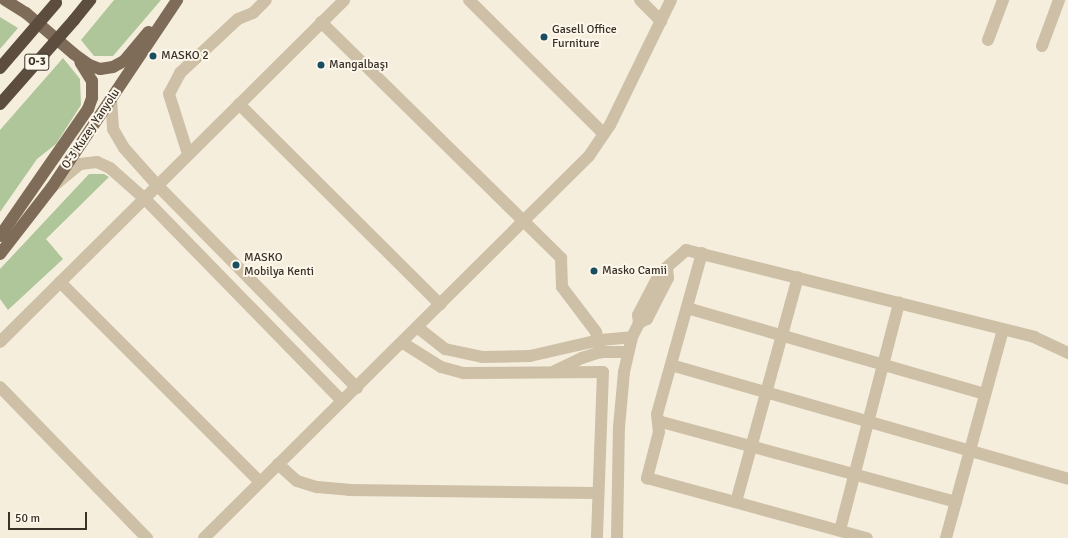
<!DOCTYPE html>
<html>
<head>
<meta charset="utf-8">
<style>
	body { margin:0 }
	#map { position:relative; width:1068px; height:538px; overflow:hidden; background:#f5eedd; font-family:Signika,sans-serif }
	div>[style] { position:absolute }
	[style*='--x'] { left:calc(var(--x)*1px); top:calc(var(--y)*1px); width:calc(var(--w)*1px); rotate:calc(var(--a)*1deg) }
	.green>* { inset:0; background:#afc69b }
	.minor>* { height:12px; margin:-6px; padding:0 6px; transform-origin:6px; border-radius:6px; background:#cec0a7 }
	.major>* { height:12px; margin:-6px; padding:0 6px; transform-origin:6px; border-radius:6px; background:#7e6c58 }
	.highway>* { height:12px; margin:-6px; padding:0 6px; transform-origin:6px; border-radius:6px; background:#5c4d3e }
	.highway-bridge>* { height:12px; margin:-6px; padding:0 6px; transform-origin:6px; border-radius:6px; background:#5c4d3e }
	.dots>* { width:11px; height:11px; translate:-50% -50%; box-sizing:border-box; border:2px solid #fcf7ea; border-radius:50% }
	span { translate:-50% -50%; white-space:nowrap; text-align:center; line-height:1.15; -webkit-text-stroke:4px #fcf7ea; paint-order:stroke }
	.shield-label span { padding:1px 3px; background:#fcf7ea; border:1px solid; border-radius:3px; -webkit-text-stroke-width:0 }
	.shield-label { font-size:11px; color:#3a3128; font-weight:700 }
	.poi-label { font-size:12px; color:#3a3128 }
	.left { translate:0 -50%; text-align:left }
	.street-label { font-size:12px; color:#3a3128 }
	.scale { position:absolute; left:8px; top:512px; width:79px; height:18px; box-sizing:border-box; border:2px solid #3a3128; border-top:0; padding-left:5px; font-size:12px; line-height:14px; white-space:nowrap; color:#3a3128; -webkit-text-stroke:3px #fcf7ea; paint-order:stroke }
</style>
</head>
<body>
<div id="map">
	<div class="green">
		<div style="clip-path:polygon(114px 0,161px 0,113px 56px,94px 56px,81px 40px)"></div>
		<div style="clip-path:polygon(0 17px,18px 28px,0 49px)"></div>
		<div style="clip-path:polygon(63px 58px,80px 79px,81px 105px,56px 144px,37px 159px,0 212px,0 130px)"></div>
		<div style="clip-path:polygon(89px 174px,104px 174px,109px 177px,46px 239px,63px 259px,8px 310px,0 299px,0 269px)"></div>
	</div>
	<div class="minor">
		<div style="--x:469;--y:0;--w:190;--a:44.8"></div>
		<div style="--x:640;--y:0;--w:30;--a:45"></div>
		<div style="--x:321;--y:22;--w:337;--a:44.5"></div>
		<div style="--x:561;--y:258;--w:29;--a:88"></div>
		<div style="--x:562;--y:287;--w:56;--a:52.9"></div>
		<div style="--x:596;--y:332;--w:21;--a:76"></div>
		<div style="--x:988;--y:40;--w:43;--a:-69.4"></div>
		<div style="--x:1042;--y:46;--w:49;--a:-69.7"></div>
		<div style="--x:111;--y:99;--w:30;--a:86"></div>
		<div style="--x:113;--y:129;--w:22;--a:60"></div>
		<div style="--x:124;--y:148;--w:50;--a:48.3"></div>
		<div style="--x:157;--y:185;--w:285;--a:45.4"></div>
		<div style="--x:239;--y:104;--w:284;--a:44.9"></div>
		<div style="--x:188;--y:154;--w:63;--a:-107.6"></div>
		<div style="--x:169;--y:94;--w:24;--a:-62"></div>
		<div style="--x:180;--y:73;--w:79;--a:-43"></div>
		<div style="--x:238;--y:19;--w:16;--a:-22"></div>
		<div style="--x:253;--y:13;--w:18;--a:-45"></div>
		<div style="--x:56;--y:184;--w:31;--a:-40"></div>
		<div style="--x:80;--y:164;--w:17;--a:-7"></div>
		<div style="--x:97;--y:162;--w:14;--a:25"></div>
		<div style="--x:110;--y:168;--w:47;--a:41.5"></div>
		<div style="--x:145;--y:199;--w:282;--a:45.7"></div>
		<div style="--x:702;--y:253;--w:167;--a:105.6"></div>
		<div style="--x:657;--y:414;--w:18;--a:84"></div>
		<div style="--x:659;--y:432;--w:48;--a:104.6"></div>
		<div style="--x:647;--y:478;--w:228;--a:15.3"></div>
		<div style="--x:60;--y:282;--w:283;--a:45"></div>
		<div style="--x:687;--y:308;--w:310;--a:16.1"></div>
		<div style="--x:639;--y:323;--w:8;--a:-97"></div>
		<div style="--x:638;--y:315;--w:47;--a:-62.4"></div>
		<div style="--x:660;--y:273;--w:35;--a:-41"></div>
		<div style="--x:686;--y:250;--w:359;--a:14"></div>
		<div style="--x:1034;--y:337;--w:38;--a:25"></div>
		<div style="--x:417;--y:327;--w:36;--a:38"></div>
		<div style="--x:445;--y:349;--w:39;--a:12"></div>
		<div style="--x:483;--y:357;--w:47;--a:-1.2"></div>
		<div style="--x:530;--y:356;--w:72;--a:-12.9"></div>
		<div style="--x:600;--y:340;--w:32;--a:-5"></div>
		<div style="--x:0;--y:342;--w:485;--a:-44.8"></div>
		<div style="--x:403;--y:343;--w:45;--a:32.3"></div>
		<div style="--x:441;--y:367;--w:24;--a:15"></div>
		<div style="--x:464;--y:373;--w:139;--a:-0.4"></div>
		<div style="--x:603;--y:372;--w:166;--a:92.1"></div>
		<div style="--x:671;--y:365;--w:413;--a:16"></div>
		<div style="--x:555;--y:371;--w:30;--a:-26"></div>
		<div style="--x:582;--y:358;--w:20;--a:-18"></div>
		<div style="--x:601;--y:352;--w:27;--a:0"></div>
		<div style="--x:0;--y:387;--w:211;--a:45.8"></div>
		<div style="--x:658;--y:421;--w:309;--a:15.2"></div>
		<div style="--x:278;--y:464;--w:25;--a:42"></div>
		<div style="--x:297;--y:481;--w:21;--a:17"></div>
		<div style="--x:317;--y:487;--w:32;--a:5"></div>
		<div style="--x:349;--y:490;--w:249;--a:0.7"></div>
		<div style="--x:736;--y:502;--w:233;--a:-74.6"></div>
		<div style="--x:840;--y:530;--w:235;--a:-75.4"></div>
		<div style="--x:204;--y:538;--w:542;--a:-44.78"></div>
		<div style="--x:589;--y:156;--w:37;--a:-56"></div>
		<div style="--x:610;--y:125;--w:139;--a:-64"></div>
		<div style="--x:617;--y:538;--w:111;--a:-89"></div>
		<div style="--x:619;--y:427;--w:55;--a:-84.8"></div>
		<div style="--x:624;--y:372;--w:36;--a:-77"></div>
		<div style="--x:632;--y:337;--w:16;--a:-63"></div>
		<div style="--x:639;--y:323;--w:9;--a:-27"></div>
		<div style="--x:647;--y:319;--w:46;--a:-62.9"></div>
		<div style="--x:668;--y:278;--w:9;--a:-96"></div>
		<div style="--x:946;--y:538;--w:216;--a:-74.7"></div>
	</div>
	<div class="major">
		<div style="--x:5;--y:0;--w:25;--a:32"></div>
		<div style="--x:26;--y:13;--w:63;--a:40.5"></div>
		<div style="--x:74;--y:54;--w:19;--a:36"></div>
		<div style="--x:89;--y:65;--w:12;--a:20"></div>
		<div style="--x:100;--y:69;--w:13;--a:-9"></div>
		<div style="--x:113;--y:67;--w:13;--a:-29"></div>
		<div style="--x:124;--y:61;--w:38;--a:-50"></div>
		<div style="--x:0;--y:236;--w:155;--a:-55.3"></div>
		<div style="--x:88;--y:109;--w:12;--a:-70"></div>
		<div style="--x:92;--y:98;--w:17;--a:-90"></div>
		<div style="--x:92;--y:81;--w:22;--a:-122"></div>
		<div style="--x:0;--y:254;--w:85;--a:-52.2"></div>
		<div style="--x:52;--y:187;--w:225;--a:-56.2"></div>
	</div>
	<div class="highway">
		<div style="--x:74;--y:20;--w:26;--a:-51"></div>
	</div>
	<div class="highway-bridge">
		<div style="--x:0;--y:68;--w:86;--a:-49.3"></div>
		<div style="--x:0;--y:104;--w:112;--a:-48.6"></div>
	</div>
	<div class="dots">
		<div style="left:544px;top:37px;background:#194e60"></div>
		<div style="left:153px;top:56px;background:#194e60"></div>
		<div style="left:321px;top:65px;background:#194e60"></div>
		<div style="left:236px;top:265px;background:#194e60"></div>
		<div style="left:594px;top:271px;background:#194e60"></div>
	</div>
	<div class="shield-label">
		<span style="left:37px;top:62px">O-3</span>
	</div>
	<div class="poi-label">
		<span class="left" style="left:552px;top:37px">Gasell Office<br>Furniture</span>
		<span class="left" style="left:161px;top:56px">MASKO 2</span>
		<span class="left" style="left:329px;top:65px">Mangalbaşı</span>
		<span class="left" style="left:244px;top:265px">MASKO<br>Mobilya Kenti</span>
		<span class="left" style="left:602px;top:271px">Masko Camii</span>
	</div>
	<div class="street-label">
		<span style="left:91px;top:129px;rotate:-56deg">O-3 Kuzey Yanyolu</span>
	</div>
	<div class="scale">50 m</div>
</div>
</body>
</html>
